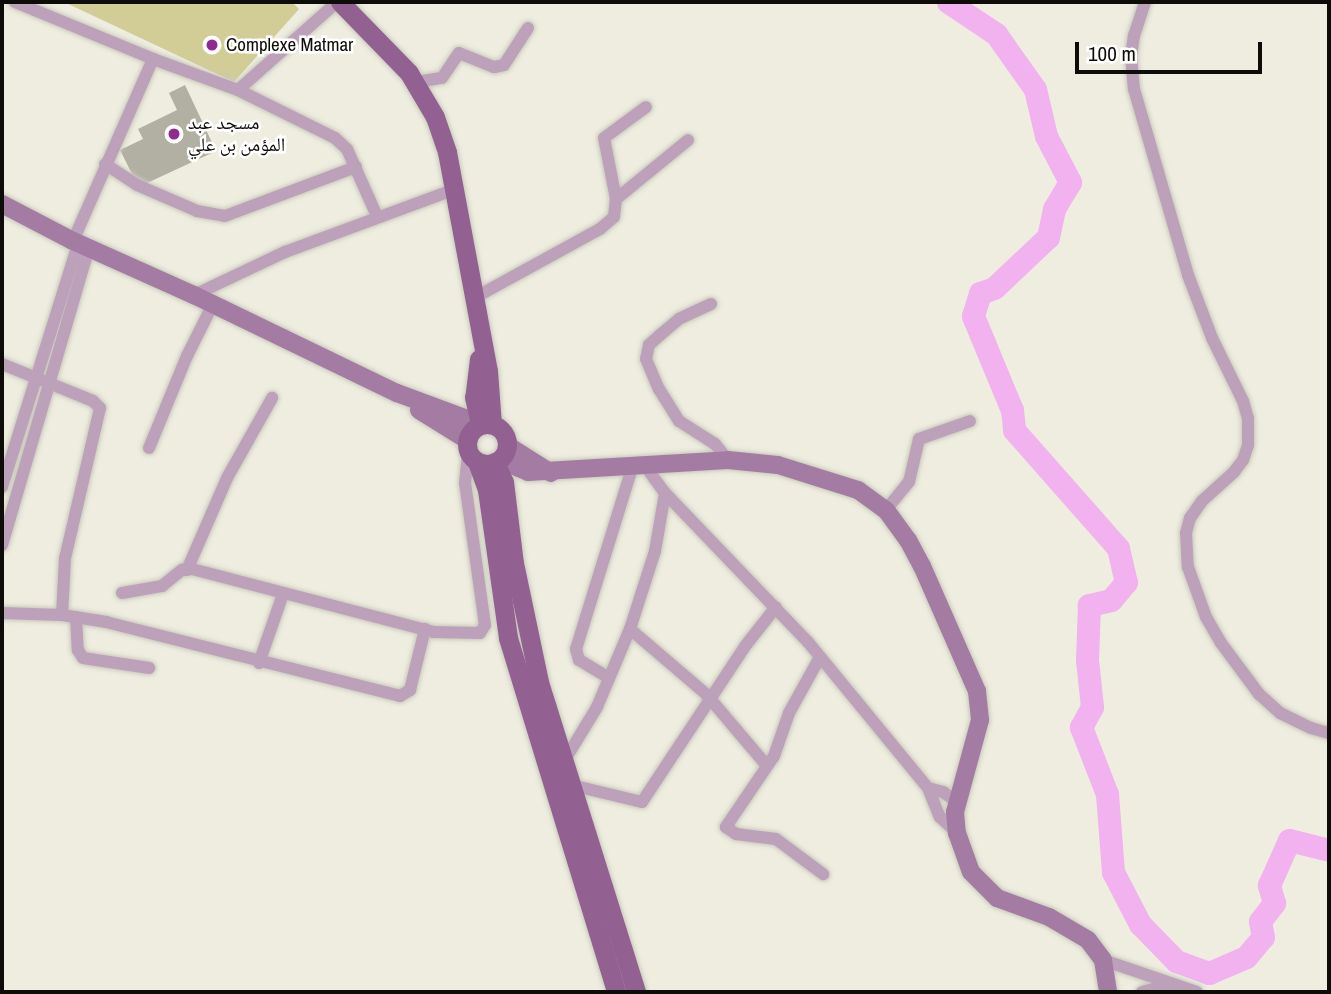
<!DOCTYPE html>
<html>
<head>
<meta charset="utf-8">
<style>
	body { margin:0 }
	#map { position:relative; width:1331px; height:994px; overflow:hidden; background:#eeede0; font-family:"Archivo Narrow","Noto Naskh Arabic",sans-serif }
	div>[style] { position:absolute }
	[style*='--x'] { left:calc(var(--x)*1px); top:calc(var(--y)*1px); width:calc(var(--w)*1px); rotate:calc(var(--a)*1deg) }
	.green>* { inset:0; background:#d2cc97 }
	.river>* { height:23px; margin:-11.5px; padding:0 11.5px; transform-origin:11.5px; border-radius:11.5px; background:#f1b2ef }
	.building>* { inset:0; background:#b1b0a3 }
	.roads { filter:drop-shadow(0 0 2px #cac9bd) drop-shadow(0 0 2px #cac9bd) }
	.minor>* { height:12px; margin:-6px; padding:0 6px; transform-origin:6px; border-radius:6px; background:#bda1bb }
	.secondary>* { height:18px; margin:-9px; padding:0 9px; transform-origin:9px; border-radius:9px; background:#a47ca3 }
	.primary>* { height:19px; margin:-9.5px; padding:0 9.5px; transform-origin:9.5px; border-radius:9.5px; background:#926191 }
	.primary>.ring { margin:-9.5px; padding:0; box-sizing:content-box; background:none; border:19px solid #926191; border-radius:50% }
	.dots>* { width:19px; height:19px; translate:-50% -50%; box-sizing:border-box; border:4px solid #fff; border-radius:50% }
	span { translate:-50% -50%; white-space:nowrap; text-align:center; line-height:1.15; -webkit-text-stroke:5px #fff; paint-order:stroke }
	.poi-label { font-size:19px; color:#0d0c08 }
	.left { translate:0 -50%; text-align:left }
	.frame { position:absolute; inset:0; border:4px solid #0d0c08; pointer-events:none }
	.scale { position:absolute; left:1075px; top:42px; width:187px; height:32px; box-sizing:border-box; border:4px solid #0d0c08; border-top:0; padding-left:9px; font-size:21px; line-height:24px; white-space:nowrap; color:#0d0c08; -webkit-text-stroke:5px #fff; paint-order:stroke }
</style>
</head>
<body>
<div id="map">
	<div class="green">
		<div style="clip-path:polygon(64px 2px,292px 2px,299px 9px,234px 82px)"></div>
	</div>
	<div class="river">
		<div style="--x:948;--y:2;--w:58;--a:33.7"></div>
		<div style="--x:996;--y:34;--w:67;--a:54.7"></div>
		<div style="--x:1035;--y:89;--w:48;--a:76.8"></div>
		<div style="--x:1046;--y:136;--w:52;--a:62.4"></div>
		<div style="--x:1070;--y:182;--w:31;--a:121"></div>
		<div style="--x:1054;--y:209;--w:29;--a:102"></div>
		<div style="--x:1048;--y:237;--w:74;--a:136.6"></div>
		<div style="--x:994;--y:288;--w:15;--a:160"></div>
		<div style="--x:980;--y:293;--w:24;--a:107"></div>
		<div style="--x:973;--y:316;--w:102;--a:67.5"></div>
		<div style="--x:1012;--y:410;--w:20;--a:84"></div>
		<div style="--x:1014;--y:430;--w:157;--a:48.6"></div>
		<div style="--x:1118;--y:548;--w:35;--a:77"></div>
		<div style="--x:1126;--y:582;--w:23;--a:130"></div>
		<div style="--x:1111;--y:600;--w:23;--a:167"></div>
		<div style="--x:1089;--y:605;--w:55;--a:92.1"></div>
		<div style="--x:1087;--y:660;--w:47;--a:83.9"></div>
		<div style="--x:1092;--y:707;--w:23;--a:119"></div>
		<div style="--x:1081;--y:727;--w:72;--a:68.8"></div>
		<div style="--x:1107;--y:794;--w:78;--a:85.6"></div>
		<div style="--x:1113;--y:872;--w:59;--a:62.6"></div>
		<div style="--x:1140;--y:924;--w:52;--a:45.8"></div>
		<div style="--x:1176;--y:961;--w:35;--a:20"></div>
		<div style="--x:1209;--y:973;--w:40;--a:-23.4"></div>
		<div style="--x:1246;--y:957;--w:26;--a:-50"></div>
		<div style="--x:1263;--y:937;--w:16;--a:-101"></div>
		<div style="--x:1260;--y:921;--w:23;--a:-52"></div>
		<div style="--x:1274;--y:903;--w:19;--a:-106"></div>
		<div style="--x:1269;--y:885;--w:49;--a:-66"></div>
		<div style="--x:1289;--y:840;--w:41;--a:14"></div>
	</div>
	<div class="building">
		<div style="clip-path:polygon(185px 85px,216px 151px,145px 184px,132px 174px,120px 150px,143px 139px,138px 129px,177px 110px,169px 93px)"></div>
	</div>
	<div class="roads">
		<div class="minor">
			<div style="--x:15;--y:2;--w:149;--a:22.4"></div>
			<div style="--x:1145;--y:2;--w:35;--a:108"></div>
			<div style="--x:1134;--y:35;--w:21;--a:98"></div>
			<div style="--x:1131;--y:56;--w:33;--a:85"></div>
			<div style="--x:1134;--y:89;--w:194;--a:73.8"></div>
			<div style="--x:1188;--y:275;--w:67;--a:69.1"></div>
			<div style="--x:1212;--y:338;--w:70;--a:63.8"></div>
			<div style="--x:1243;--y:401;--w:18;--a:74"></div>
			<div style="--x:1248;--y:418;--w:27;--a:90"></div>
			<div style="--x:1248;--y:445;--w:16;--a:108"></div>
			<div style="--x:1243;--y:460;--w:15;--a:127"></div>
			<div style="--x:1234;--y:472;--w:43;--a:137.8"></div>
			<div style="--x:1202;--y:501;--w:21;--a:125"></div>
			<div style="--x:1190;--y:518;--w:16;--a:105"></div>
			<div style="--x:1186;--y:533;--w:34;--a:87"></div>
			<div style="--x:1188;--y:567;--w:53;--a:70.2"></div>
			<div style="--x:1206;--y:617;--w:30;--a:60"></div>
			<div style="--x:1221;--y:643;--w:64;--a:53.3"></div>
			<div style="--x:1259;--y:694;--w:28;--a:42"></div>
			<div style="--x:1280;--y:713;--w:34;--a:26"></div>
			<div style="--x:1311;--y:728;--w:19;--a:16"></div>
			<div style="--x:416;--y:82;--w:26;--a:-9"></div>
			<div style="--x:442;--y:78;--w:30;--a:-56"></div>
			<div style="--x:459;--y:53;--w:38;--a:22"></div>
			<div style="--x:494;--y:67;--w:10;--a:-11"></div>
			<div style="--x:504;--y:65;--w:44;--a:-57"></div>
			<div style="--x:238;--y:90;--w:132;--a:-41.6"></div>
			<div style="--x:105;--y:164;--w:38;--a:33"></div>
			<div style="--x:137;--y:185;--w:65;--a:23.4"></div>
			<div style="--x:197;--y:211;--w:28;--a:10"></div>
			<div style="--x:225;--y:216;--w:140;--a:-20.5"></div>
			<div style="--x:616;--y:199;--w:93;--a:-39.3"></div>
			<div style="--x:73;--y:241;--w:199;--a:-66.3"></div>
			<div style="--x:153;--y:59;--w:90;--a:20"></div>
			<div style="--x:238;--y:90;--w:108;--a:26.3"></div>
			<div style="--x:335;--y:138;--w:16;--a:43"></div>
			<div style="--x:347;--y:149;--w:73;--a:65.9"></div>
			<div style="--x:194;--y:295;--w:101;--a:-25.3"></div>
			<div style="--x:285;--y:252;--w:179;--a:-20.3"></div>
			<div style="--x:474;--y:298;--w:144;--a:-28.7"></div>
			<div style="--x:600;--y:229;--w:18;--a:-41"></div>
			<div style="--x:614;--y:217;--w:18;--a:-84"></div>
			<div style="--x:616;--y:199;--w:62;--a:-101.1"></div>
			<div style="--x:604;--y:138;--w:52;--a:-36.4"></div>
			<div style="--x:711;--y:304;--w:35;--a:155"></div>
			<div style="--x:679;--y:319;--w:25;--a:140"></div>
			<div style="--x:660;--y:335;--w:15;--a:138"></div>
			<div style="--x:649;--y:345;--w:14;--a:102"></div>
			<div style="--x:646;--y:359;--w:33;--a:67"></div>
			<div style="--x:659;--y:389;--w:38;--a:58"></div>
			<div style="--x:679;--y:421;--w:43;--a:32.6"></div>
			<div style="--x:715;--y:444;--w:21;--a:51"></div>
			<div style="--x:2;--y:364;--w:98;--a:22.1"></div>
			<div style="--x:93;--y:401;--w:10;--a:45"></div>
			<div style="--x:100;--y:408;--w:154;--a:103.1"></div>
			<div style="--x:65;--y:558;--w:57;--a:93"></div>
			<div style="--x:149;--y:448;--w:100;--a:-67.6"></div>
			<div style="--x:187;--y:356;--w:58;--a:-63.4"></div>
			<div style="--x:646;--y:467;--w:32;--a:54"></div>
			<div style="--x:665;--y:493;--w:207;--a:46.2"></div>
			<div style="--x:808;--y:642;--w:189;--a:50.6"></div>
			<div style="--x:928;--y:788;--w:31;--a:68"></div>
			<div style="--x:940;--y:817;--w:23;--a:43"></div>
			<div style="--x:2;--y:487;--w:255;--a:-72.6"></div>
			<div style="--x:886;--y:510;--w:36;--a:-51"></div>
			<div style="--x:909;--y:482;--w:44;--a:-76.9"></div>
			<div style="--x:919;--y:439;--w:54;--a:-19.4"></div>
			<div style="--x:2;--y:545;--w:309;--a:-73.7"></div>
			<div style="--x:187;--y:570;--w:100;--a:-66.5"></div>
			<div style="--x:227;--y:478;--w:92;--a:-60.6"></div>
			<div style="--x:122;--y:593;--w:41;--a:-9.9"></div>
			<div style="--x:162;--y:586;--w:26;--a:-39"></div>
			<div style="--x:182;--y:570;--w:10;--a:-6"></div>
			<div style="--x:192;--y:569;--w:249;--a:14.6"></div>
			<div style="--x:433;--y:632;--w:47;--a:1.2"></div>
			<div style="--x:480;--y:633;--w:9;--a:-58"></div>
			<div style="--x:485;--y:625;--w:143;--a:-98"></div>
			<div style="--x:465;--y:483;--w:31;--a:-84"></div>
			<div style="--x:2;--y:613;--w:60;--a:1.9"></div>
			<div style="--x:62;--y:615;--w:45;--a:9"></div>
			<div style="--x:106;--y:622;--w:303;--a:14.1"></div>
			<div style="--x:400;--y:696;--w:12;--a:-31"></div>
			<div style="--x:410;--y:690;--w:63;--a:-76.2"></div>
			<div style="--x:76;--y:617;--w:33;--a:87"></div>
			<div style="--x:78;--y:650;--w:9;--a:58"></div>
			<div style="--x:83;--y:658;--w:67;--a:8.6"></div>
			<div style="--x:630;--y:629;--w:100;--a:40.5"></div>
			<div style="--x:706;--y:694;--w:94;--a:49.7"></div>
			<div style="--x:820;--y:657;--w:64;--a:119"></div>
			<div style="--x:789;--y:713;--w:46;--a:109.2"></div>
			<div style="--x:774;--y:756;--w:86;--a:124.1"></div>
			<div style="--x:726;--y:827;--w:12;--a:35"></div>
			<div style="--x:736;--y:834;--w:40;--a:7.1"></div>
			<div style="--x:776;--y:839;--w:59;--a:36.7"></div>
			<div style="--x:259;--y:663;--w:73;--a:-70.8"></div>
			<div style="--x:609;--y:678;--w:35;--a:-149"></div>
			<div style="--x:579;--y:660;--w:11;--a:-105"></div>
			<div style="--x:576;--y:649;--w:189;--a:-72.8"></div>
			<div style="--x:563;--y:763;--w:66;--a:-58.7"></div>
			<div style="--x:597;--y:707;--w:85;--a:-67.1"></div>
			<div style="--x:630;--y:629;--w:82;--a:-72.2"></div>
			<div style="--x:655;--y:551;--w:59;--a:-80.2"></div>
			<div style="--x:567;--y:784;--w:77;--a:13.5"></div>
			<div style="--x:642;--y:802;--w:188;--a:-56.5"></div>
			<div style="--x:746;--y:645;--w:48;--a:-51.7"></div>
			<div style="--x:928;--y:788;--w:16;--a:15"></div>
			<div style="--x:943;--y:792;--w:16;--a:35"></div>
			<div style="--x:1103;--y:960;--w:99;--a:18.8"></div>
			<div style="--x:1142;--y:992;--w:27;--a:-15"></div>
		</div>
		<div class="secondary">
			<div style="--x:2;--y:204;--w:80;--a:27.5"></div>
			<div style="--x:73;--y:241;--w:133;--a:24.1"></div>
			<div style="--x:194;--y:295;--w:225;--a:25.8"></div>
			<div style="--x:397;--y:393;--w:72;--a:20.2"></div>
			<div style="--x:465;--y:418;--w:13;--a:42"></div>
			<div style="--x:419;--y:410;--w:57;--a:32"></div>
			<div style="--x:507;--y:445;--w:52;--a:32.5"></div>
			<div style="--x:499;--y:460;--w:31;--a:22"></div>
			<div style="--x:528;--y:472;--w:200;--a:-3.4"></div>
			<div style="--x:728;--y:460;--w:50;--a:5.7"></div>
			<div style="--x:778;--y:465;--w:84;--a:17.4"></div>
			<div style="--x:858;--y:490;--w:34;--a:36"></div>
			<div style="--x:886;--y:510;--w:37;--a:54"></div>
			<div style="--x:908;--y:540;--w:30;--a:62"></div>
			<div style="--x:922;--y:566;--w:137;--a:66.3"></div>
			<div style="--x:977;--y:691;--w:29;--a:84"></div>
			<div style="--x:980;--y:720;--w:95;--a:105.2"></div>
			<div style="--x:955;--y:812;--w:21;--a:85"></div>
			<div style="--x:957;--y:833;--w:41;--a:70.3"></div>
			<div style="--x:971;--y:872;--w:37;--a:45"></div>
			<div style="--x:997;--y:898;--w:55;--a:20.1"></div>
			<div style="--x:1049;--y:917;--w:45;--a:30.5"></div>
			<div style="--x:1088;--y:940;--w:25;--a:53"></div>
			<div style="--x:1103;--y:960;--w:32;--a:81"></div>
		</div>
		<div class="primary">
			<div style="--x:340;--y:2;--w:99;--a:45.8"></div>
			<div style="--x:409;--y:73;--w:51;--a:59.4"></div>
			<div style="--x:435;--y:117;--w:37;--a:71"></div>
			<div style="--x:447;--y:152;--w:223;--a:79.4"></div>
			<div style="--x:488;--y:371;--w:53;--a:85.7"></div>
			<div style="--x:479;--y:359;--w:38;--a:97"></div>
			<div style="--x:474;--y:397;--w:28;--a:77"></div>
			<div class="ring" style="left:467px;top:424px;width:21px;height:21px"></div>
			<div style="--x:477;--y:462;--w:30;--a:70"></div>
			<div style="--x:487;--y:490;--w:149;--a:81.9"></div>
			<div style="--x:508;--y:638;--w:370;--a:73"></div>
			<div style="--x:495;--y:462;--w:22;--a:66"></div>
			<div style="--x:504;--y:482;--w:82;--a:83"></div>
			<div style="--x:514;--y:563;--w:122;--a:78.1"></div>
			<div style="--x:539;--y:682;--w:325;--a:72.6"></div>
		</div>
	</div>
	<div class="dots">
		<div style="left:212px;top:45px;background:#8f2a90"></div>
		<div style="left:174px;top:134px;background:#8f2a90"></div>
	</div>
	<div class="poi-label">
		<span class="left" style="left:226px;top:45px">Complexe Matmar</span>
		<span class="left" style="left:188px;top:134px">مسجد عبد<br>المؤمن بن علي</span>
	</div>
	<div class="frame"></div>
	<div class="scale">100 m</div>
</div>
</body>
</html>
